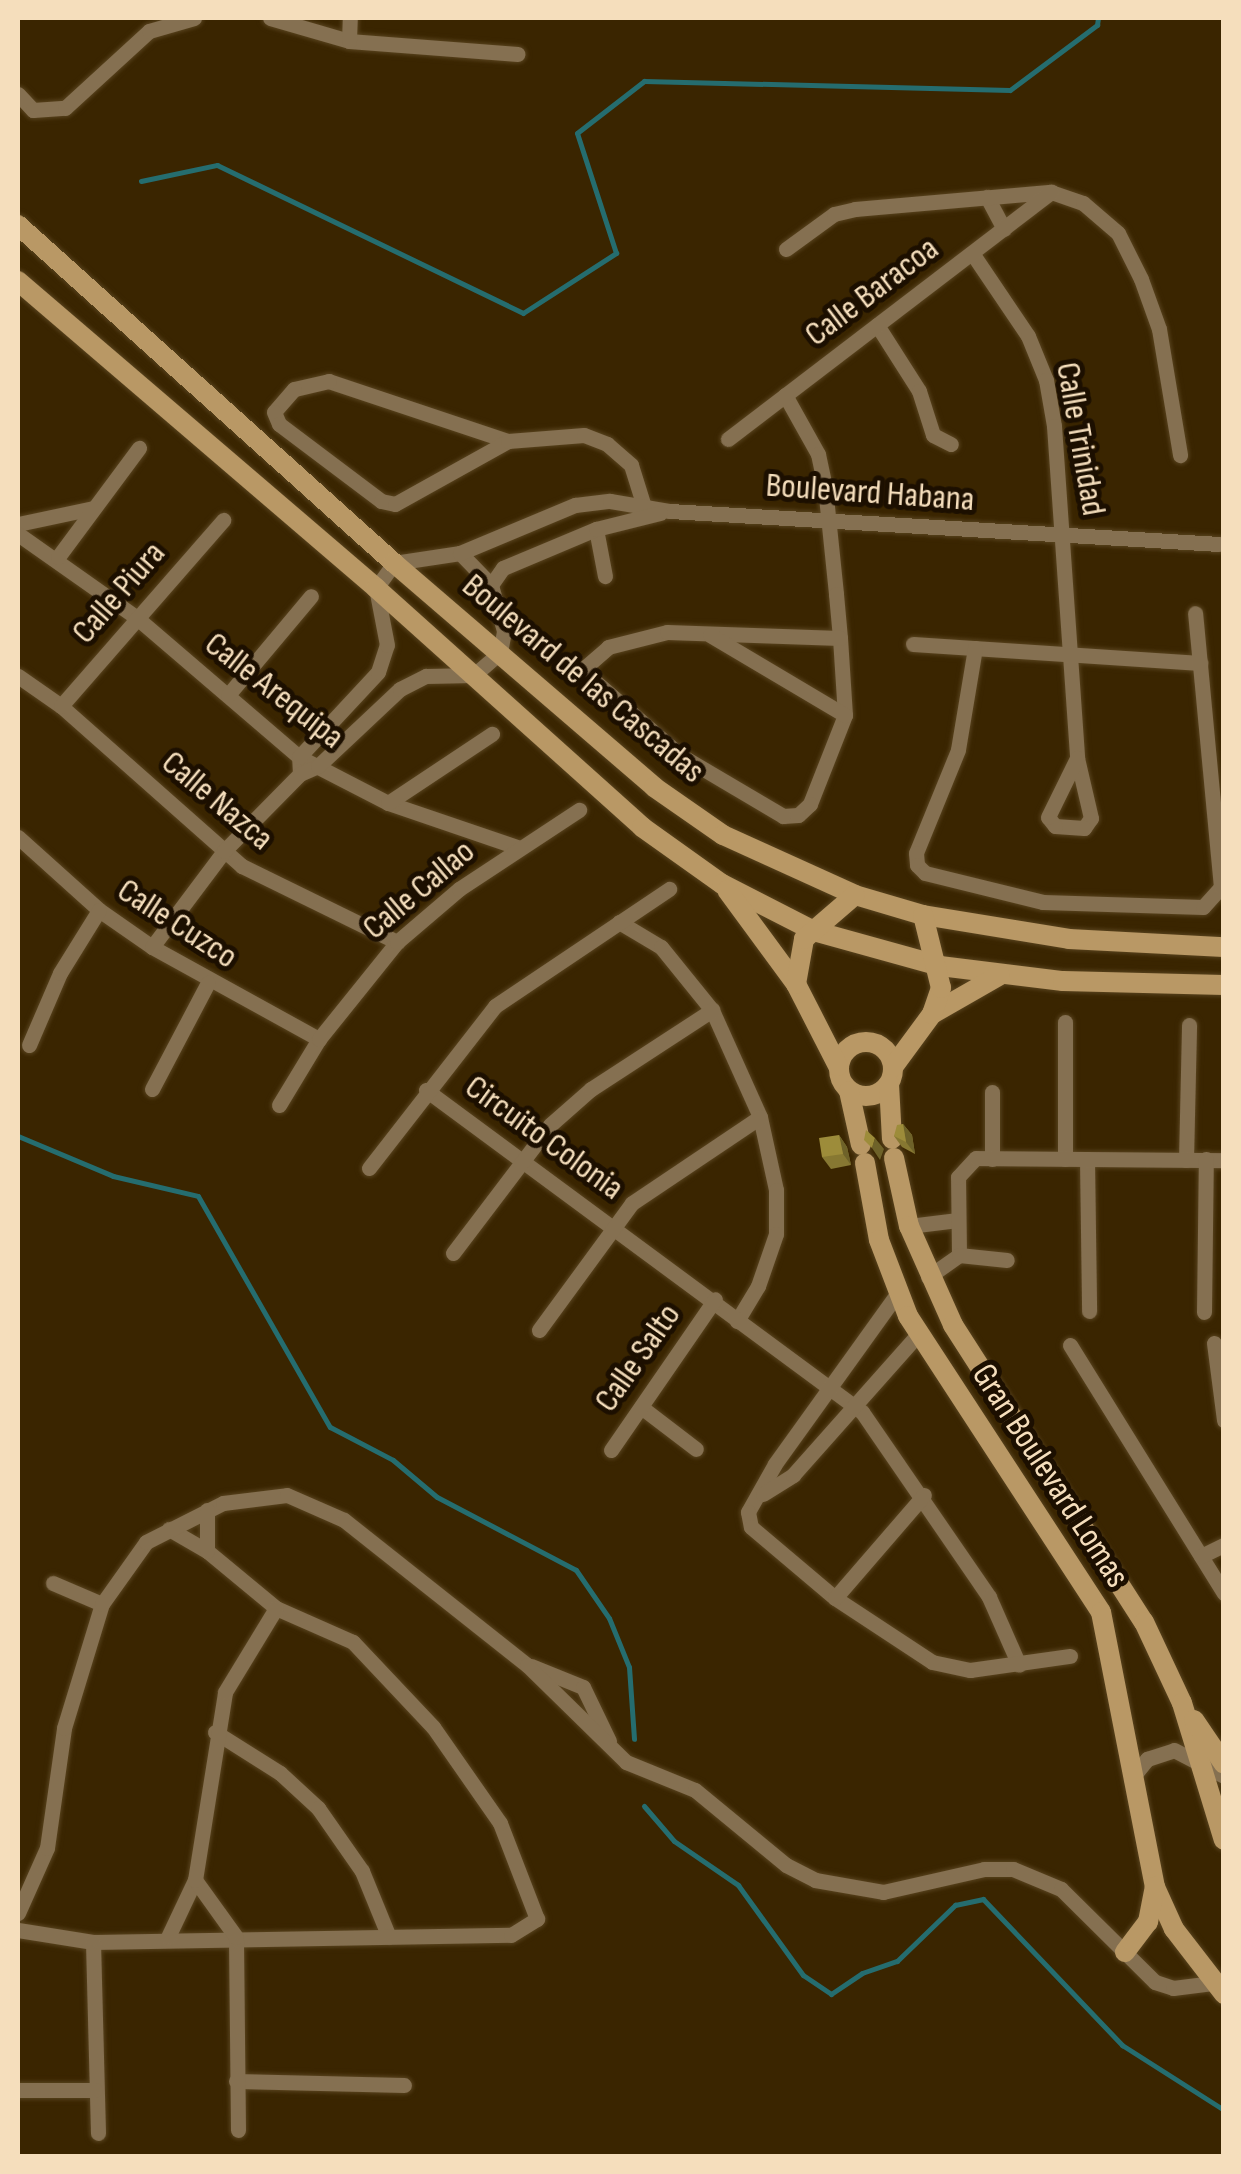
<!DOCTYPE html>
<html>
<head>
<meta charset="utf-8">
<style>
	body { margin:0 }
	#map { position:relative; width:1241px; height:2174px; overflow:hidden; background:#3a2500; font-family:"Sofia Sans Condensed",sans-serif }
	div>[style] { position:absolute }
	[style*='--x'] { left:calc(var(--x)*1px); top:calc(var(--y)*1px); width:calc(var(--w)*1px); rotate:calc(var(--a)*1deg) }
	.stream>* { height:5px; margin:-2.5px; padding:0 2.5px; transform-origin:2.5px; border-radius:2.5px; background:#256d6f }
	.roads { filter:drop-shadow(0 0 2px #58431e) drop-shadow(0 0 2px #58431e) }
	.minor>* { height:15px; margin:-7.5px; padding:0 7.5px; transform-origin:7.5px; border-radius:7.5px; background:#857051 }
	.secondary>* { height:20px; margin:-10px; padding:0 10px; transform-origin:10px; border-radius:10px; background:#b99865 }
	.secondary>.ring { margin:-10px; padding:0; box-sizing:content-box; background:none; border:20px solid #b99865; border-radius:50% }
	.wall>* { inset:0; background:#877832 }
	.shaded-wall>* { inset:0; background:#6e6229 }
	.building>* { inset:0; background:#9d8c3a }
	span { translate:-50% -50%; white-space:nowrap; text-align:center; line-height:1.15; -webkit-text-stroke:10px #1c0f00; paint-order:stroke }
	.street-label { font-size:35px; color:#f5debc }
	.frame { position:absolute; inset:0; border:20px solid #f5debc; pointer-events:none }
</style>
</head>
<body>
<div id="map">
	<div class="stream">
		<div style="--x:141;--y:181;--w:78;--a:-11.9"></div>
		<div style="--x:217;--y:165;--w:340;--a:25.8"></div>
		<div style="--x:523;--y:313;--w:111;--a:-32.8"></div>
		<div style="--x:616;--y:253;--w:126;--a:-108"></div>
		<div style="--x:577;--y:133;--w:85;--a:-37.8"></div>
		<div style="--x:644;--y:81;--w:366;--a:1.4"></div>
		<div style="--x:1010;--y:90;--w:109;--a:-36.8"></div>
		<div style="--x:1097;--y:25;--w:7;--a:-82"></div>
		<div style="--x:18;--y:1136;--w:103;--a:22.8"></div>
		<div style="--x:113;--y:1176;--w:87;--a:13.2"></div>
		<div style="--x:198;--y:1196;--w:266;--a:60.3"></div>
		<div style="--x:330;--y:1427;--w:71;--a:27.6"></div>
		<div style="--x:393;--y:1460;--w:57;--a:40.1"></div>
		<div style="--x:437;--y:1497;--w:157;--a:27.7"></div>
		<div style="--x:576;--y:1570;--w:58;--a:55.5"></div>
		<div style="--x:609;--y:1618;--w:53;--a:67.8"></div>
		<div style="--x:629;--y:1667;--w:72;--a:86"></div>
		<div style="--x:644;--y:1806;--w:46;--a:49.4"></div>
		<div style="--x:674;--y:1841;--w:78;--a:34.5"></div>
		<div style="--x:738;--y:1885;--w:111;--a:54.2"></div>
		<div style="--x:803;--y:1975;--w:34;--a:34"></div>
		<div style="--x:831;--y:1994;--w:37;--a:-34"></div>
		<div style="--x:862;--y:1973;--w:37;--a:-19"></div>
		<div style="--x:897;--y:1961;--w:81;--a:-44"></div>
		<div style="--x:955;--y:1905;--w:29;--a:-12"></div>
		<div style="--x:983;--y:1899;--w:202;--a:46.4"></div>
		<div style="--x:1122;--y:2045;--w:121;--a:32.5"></div>
	</div>
	<div class="roads">
		<div class="minor">
			<div style="--x:270;--y:18;--w:82;--a:16.2"></div>
			<div style="--x:349;--y:41;--w:169;--a:4.4"></div>
			<div style="--x:349;--y:41;--w:23;--a:-88"></div>
			<div style="--x:18;--y:94;--w:22;--a:47"></div>
			<div style="--x:33;--y:110;--w:32;--a:-4"></div>
			<div style="--x:65;--y:108;--w:114;--a:-42.5"></div>
			<div style="--x:149;--y:31;--w:47;--a:-16.1"></div>
			<div style="--x:987;--y:197;--w:36;--a:62"></div>
			<div style="--x:786;--y:249;--w:59;--a:-36.1"></div>
			<div style="--x:834;--y:214;--w:22;--a:-13"></div>
			<div style="--x:855;--y:209;--w:197;--a:-5"></div>
			<div style="--x:1051;--y:192;--w:34;--a:19"></div>
			<div style="--x:1083;--y:203;--w:46;--a:40.6"></div>
			<div style="--x:1118;--y:233;--w:51;--a:63.4"></div>
			<div style="--x:1141;--y:279;--w:53;--a:70.2"></div>
			<div style="--x:1159;--y:329;--w:128;--a:80.5"></div>
			<div style="--x:972;--y:253;--w:100;--a:56"></div>
			<div style="--x:1028;--y:336;--w:48;--a:67.8"></div>
			<div style="--x:1046;--y:380;--w:47;--a:80.1"></div>
			<div style="--x:1054;--y:426;--w:333;--a:86"></div>
			<div style="--x:1077;--y:758;--w:62;--a:76.9"></div>
			<div style="--x:1091;--y:818;--w:12;--a:125"></div>
			<div style="--x:1084;--y:828;--w:29;--a:-176"></div>
			<div style="--x:1055;--y:826;--w:11;--a:-128"></div>
			<div style="--x:1048;--y:817;--w:66;--a:-63.8"></div>
			<div style="--x:877;--y:325;--w:78;--a:57.5"></div>
			<div style="--x:919;--y:391;--w:46;--a:72.3"></div>
			<div style="--x:933;--y:435;--w:20;--a:27"></div>
			<div style="--x:785;--y:395;--w:68;--a:60.8"></div>
			<div style="--x:818;--y:454;--w:34;--a:78"></div>
			<div style="--x:825;--y:487;--w:108;--a:84.1"></div>
			<div style="--x:836;--y:594;--w:44;--a:84.8"></div>
			<div style="--x:840;--y:638;--w:77;--a:86.3"></div>
			<div style="--x:845;--y:715;--w:96;--a:111.5"></div>
			<div style="--x:810;--y:804;--w:16;--a:137"></div>
			<div style="--x:798;--y:815;--w:15;--a:176"></div>
			<div style="--x:783;--y:816;--w:120;--a:-149.4"></div>
			<div style="--x:680;--y:755;--w:130;--a:-139.1"></div>
			<div style="--x:582;--y:670;--w:35;--a:-41"></div>
			<div style="--x:608;--y:647;--w:61;--a:-14.3"></div>
			<div style="--x:667;--y:632;--w:173;--a:2"></div>
			<div style="--x:728;--y:439;--w:407;--a:-37.4"></div>
			<div style="--x:508;--y:441;--w:189;--a:-161.5"></div>
			<div style="--x:329;--y:381;--w:36;--a:167"></div>
			<div style="--x:294;--y:389;--w:30;--a:131"></div>
			<div style="--x:274;--y:412;--w:13;--a:67"></div>
			<div style="--x:279;--y:424;--w:128;--a:37"></div>
			<div style="--x:381;--y:501;--w:14;--a:12"></div>
			<div style="--x:395;--y:504;--w:129;--a:-29.1"></div>
			<div style="--x:508;--y:441;--w:76;--a:-4.5"></div>
			<div style="--x:584;--y:435;--w:25;--a:21"></div>
			<div style="--x:607;--y:444;--w:32;--a:41"></div>
			<div style="--x:631;--y:465;--w:50;--a:72.6"></div>
			<div style="--x:18;--y:524;--w:77;--a:-12"></div>
			<div style="--x:596;--y:529;--w:48;--a:79.2"></div>
			<div style="--x:18;--y:534;--w:146;--a:35.2"></div>
			<div style="--x:137;--y:618;--w:213;--a:40.6"></div>
			<div style="--x:299;--y:757;--w:100;--a:27.3"></div>
			<div style="--x:388;--y:803;--w:139;--a:18.8"></div>
			<div style="--x:460;--y:553;--w:45;--a:45.9"></div>
			<div style="--x:58;--y:557;--w:136;--a:-53.4"></div>
			<div style="--x:710;--y:635;--w:157;--a:30.7"></div>
			<div style="--x:913;--y:644;--w:288;--a:3.8"></div>
			<div style="--x:975;--y:648;--w:103;--a:99.5"></div>
			<div style="--x:958;--y:750;--w:111;--a:112.2"></div>
			<div style="--x:916;--y:853;--w:12;--a:85"></div>
			<div style="--x:917;--y:865;--w:11;--a:45"></div>
			<div style="--x:925;--y:873;--w:122;--a:13.8"></div>
			<div style="--x:1043;--y:902;--w:160;--a:1.8"></div>
			<div style="--x:1203;--y:907;--w:27;--a:-48"></div>
			<div style="--x:1221;--y:887;--w:275;--a:-95.4"></div>
			<div style="--x:18;--y:676;--w:52;--a:34.9"></div>
			<div style="--x:61;--y:706;--w:242;--a:41.5"></div>
			<div style="--x:242;--y:866;--w:173;--a:26.1"></div>
			<div style="--x:228;--y:695;--w:129;--a:-50"></div>
			<div style="--x:61;--y:706;--w:247;--a:-48.9"></div>
			<div style="--x:300;--y:774;--w:17;--a:-93"></div>
			<div style="--x:299;--y:757;--w:116;--a:-47.1"></div>
			<div style="--x:378;--y:672;--w:28;--a:-72"></div>
			<div style="--x:387;--y:645;--w:58;--a:-100.9"></div>
			<div style="--x:376;--y:588;--w:31;--a:-54"></div>
			<div style="--x:394;--y:563;--w:67;--a:-8.6"></div>
			<div style="--x:460;--y:553;--w:125;--a:-22.7"></div>
			<div style="--x:575;--y:505;--w:35;--a:-7"></div>
			<div style="--x:610;--y:501;--w:61;--a:9.5"></div>
			<div style="--x:670;--y:511;--w:550;--a:3.44"></div>
			<div style="--x:388;--y:803;--w:125;--a:-33.6"></div>
			<div style="--x:18;--y:837;--w:109;--a:42"></div>
			<div style="--x:99;--y:910;--w:65;--a:34.9"></div>
			<div style="--x:152;--y:947;--w:191;--a:28.9"></div>
			<div style="--x:619;--y:922;--w:49;--a:30.8"></div>
			<div style="--x:661;--y:947;--w:81;--a:51"></div>
			<div style="--x:712;--y:1010;--w:117;--a:65.8"></div>
			<div style="--x:760;--y:1117;--w:75;--a:77.6"></div>
			<div style="--x:776;--y:1190;--w:44;--a:90"></div>
			<div style="--x:776;--y:1234;--w:55;--a:109.1"></div>
			<div style="--x:758;--y:1286;--w:41;--a:121"></div>
			<div style="--x:152;--y:947;--w:120;--a:-53.1"></div>
			<div style="--x:224;--y:851;--w:108;--a:-45.4"></div>
			<div style="--x:300;--y:774;--w:20;--a:-24"></div>
			<div style="--x:318;--y:766;--w:112;--a:-43.2"></div>
			<div style="--x:400;--y:689;--w:29;--a:-27"></div>
			<div style="--x:426;--y:676;--w:48;--a:-1.2"></div>
			<div style="--x:474;--y:675;--w:35;--a:-41"></div>
			<div style="--x:500;--y:652;--w:21;--a:-79"></div>
			<div style="--x:504;--y:631;--w:48;--a:-105.8"></div>
			<div style="--x:491;--y:585;--w:21;--a:-55"></div>
			<div style="--x:503;--y:568;--w:101;--a:-22.8"></div>
			<div style="--x:596;--y:529;--w:66;--a:-14"></div>
			<div style="--x:29;--y:1045;--w:78;--a:-66.7"></div>
			<div style="--x:60;--y:973;--w:74;--a:-58.2"></div>
			<div style="--x:152;--y:1089;--w:120;--a:-62.2"></div>
			<div style="--x:426;--y:1090;--w:542;--a:36.45"></div>
			<div style="--x:862;--y:1412;--w:224;--a:55.5"></div>
			<div style="--x:989;--y:1597;--w:74;--a:66.2"></div>
			<div style="--x:279;--y:1105;--w:77;--a:-58.8"></div>
			<div style="--x:319;--y:1039;--w:124;--a:-51.2"></div>
			<div style="--x:397;--y:942;--w:82;--a:-40.5"></div>
			<div style="--x:459;--y:889;--w:144;--a:-33.4"></div>
			<div style="--x:992;--y:1159;--w:67;--a:-90"></div>
			<div style="--x:1065;--y:1159;--w:137;--a:-90"></div>
			<div style="--x:1087;--y:1159;--w:152;--a:89.2"></div>
			<div style="--x:1186;--y:1160;--w:135;--a:-88.7"></div>
			<div style="--x:369;--y:1168;--w:205;--a:-52.1"></div>
			<div style="--x:495;--y:1006;--w:210;--a:-33.9"></div>
			<div style="--x:909;--y:1226;--w:49;--a:-7"></div>
			<div style="--x:453;--y:1253;--w:161;--a:-52.8"></div>
			<div style="--x:550;--y:1125;--w:55;--a:-41.3"></div>
			<div style="--x:591;--y:1089;--w:145;--a:-33.1"></div>
			<div style="--x:959;--y:1255;--w:78;--a:-90.7"></div>
			<div style="--x:958;--y:1177;--w:26;--a:-47"></div>
			<div style="--x:976;--y:1158;--w:248;--a:0.5"></div>
			<div style="--x:928;--y:1277;--w:38;--a:-35"></div>
			<div style="--x:959;--y:1255;--w:48;--a:5.9"></div>
			<div style="--x:897;--y:1294;--w:209;--a:125.7"></div>
			<div style="--x:775;--y:1464;--w:55;--a:119.4"></div>
			<div style="--x:748;--y:1512;--w:15;--a:79"></div>
			<div style="--x:751;--y:1527;--w:110;--a:40.2"></div>
			<div style="--x:835;--y:1598;--w:116;--a:33.4"></div>
			<div style="--x:932;--y:1662;--w:39;--a:12"></div>
			<div style="--x:970;--y:1670;--w:101;--a:-8"></div>
			<div style="--x:1204;--y:1312;--w:153;--a:-89.3"></div>
			<div style="--x:539;--y:1330;--w:157;--a:-53.8"></div>
			<div style="--x:632;--y:1203;--w:154;--a:-33.9"></div>
			<div style="--x:1214;--y:1343;--w:78;--a:82.6"></div>
			<div style="--x:1070;--y:1345;--w:292;--a:58.2"></div>
			<div style="--x:641;--y:1407;--w:69;--a:37.4"></div>
			<div style="--x:611;--y:1450;--w:183;--a:-55.4"></div>
			<div style="--x:763;--y:1494;--w:36;--a:-32"></div>
			<div style="--x:793;--y:1475;--w:188;--a:-48.4"></div>
			<div style="--x:169;--y:1529;--w:44;--a:30.1"></div>
			<div style="--x:1201;--y:1556;--w:25;--a:-26"></div>
			<div style="--x:53;--y:1583;--w:53;--a:23.2"></div>
			<div style="--x:835;--y:1598;--w:136;--a:-49.2"></div>
			<div style="--x:531;--y:1666;--w:56;--a:22"></div>
			<div style="--x:583;--y:1687;--w:60;--a:64.3"></div>
			<div style="--x:215;--y:1732;--w:77;--a:32.2"></div>
			<div style="--x:280;--y:1773;--w:52;--a:42.6"></div>
			<div style="--x:318;--y:1808;--w:77;--a:55.1"></div>
			<div style="--x:362;--y:1871;--w:71;--a:67.8"></div>
			<div style="--x:1131;--y:1779;--w:26;--a:-51"></div>
			<div style="--x:1147;--y:1759;--w:28;--a:-18"></div>
			<div style="--x:1174;--y:1750;--w:56;--a:27.5"></div>
			<div style="--x:18;--y:1913;--w:71;--a:-66"></div>
			<div style="--x:47;--y:1848;--w:121;--a:-81.9"></div>
			<div style="--x:64;--y:1728;--w:130;--a:-73"></div>
			<div style="--x:102;--y:1604;--w:76;--a:-54.6"></div>
			<div style="--x:146;--y:1542;--w:86;--a:-26.9"></div>
			<div style="--x:223;--y:1503;--w:64;--a:-7.1"></div>
			<div style="--x:287;--y:1495;--w:62;--a:23.7"></div>
			<div style="--x:344;--y:1520;--w:233;--a:38.4"></div>
			<div style="--x:527;--y:1665;--w:139;--a:44.4"></div>
			<div style="--x:626;--y:1762;--w:74;--a:22.1"></div>
			<div style="--x:695;--y:1790;--w:118;--a:39.5"></div>
			<div style="--x:786;--y:1865;--w:33;--a:27"></div>
			<div style="--x:815;--y:1880;--w:69;--a:10"></div>
			<div style="--x:883;--y:1892;--w:104;--a:-12.8"></div>
			<div style="--x:984;--y:1869;--w:29;--a:0"></div>
			<div style="--x:1013;--y:1869;--w:52;--a:22.6"></div>
			<div style="--x:1061;--y:1889;--w:132;--a:44.7"></div>
			<div style="--x:1155;--y:1982;--w:19;--a:18"></div>
			<div style="--x:1173;--y:1988;--w:48;--a:-7.1"></div>
			<div style="--x:18;--y:1930;--w:76;--a:9.1"></div>
			<div style="--x:93;--y:1942;--w:418;--a:-1"></div>
			<div style="--x:511;--y:1935;--w:31;--a:-32"></div>
			<div style="--x:537;--y:1919;--w:103;--a:-111.1"></div>
			<div style="--x:500;--y:1823;--w:117;--a:-124.9"></div>
			<div style="--x:433;--y:1727;--w:117;--a:-133.3"></div>
			<div style="--x:353;--y:1642;--w:84;--a:-156.2"></div>
			<div style="--x:276;--y:1608;--w:89;--a:-140.4"></div>
			<div style="--x:207;--y:1551;--w:41;--a:-90"></div>
			<div style="--x:168;--y:1937;--w:63;--a:-64.7"></div>
			<div style="--x:93;--y:1942;--w:191;--a:88.5"></div>
			<div style="--x:236;--y:2081;--w:168;--a:1.4"></div>
			<div style="--x:18;--y:2090;--w:77;--a:0"></div>
			<div style="--x:238;--y:2130;--w:193;--a:-90.6"></div>
			<div style="--x:236;--y:1937;--w:70;--a:-125.7"></div>
			<div style="--x:195;--y:1880;--w:190;--a:-80.9"></div>
			<div style="--x:225;--y:1692;--w:98;--a:-58.7"></div>
		</div>
		<div class="secondary">
			<div style="--x:18;--y:225;--w:506;--a:41.95"></div>
			<div style="--x:394;--y:563;--w:343;--a:40.7"></div>
			<div style="--x:654;--y:787;--w:84;--a:34.8"></div>
			<div style="--x:723;--y:835;--w:145;--a:24.4"></div>
			<div style="--x:855;--y:895;--w:71;--a:16.4"></div>
			<div style="--x:923;--y:915;--w:148;--a:9.3"></div>
			<div style="--x:1069;--y:939;--w:155;--a:3"></div>
			<div style="--x:18;--y:281;--w:472;--a:40.6"></div>
			<div style="--x:376;--y:588;--w:358;--a:41.9"></div>
			<div style="--x:642;--y:827;--w:98;--a:35.5"></div>
			<div style="--x:722;--y:884;--w:103;--a:27.1"></div>
			<div style="--x:814;--y:931;--w:131;--a:15.5"></div>
			<div style="--x:940;--y:966;--w:124;--a:7"></div>
			<div style="--x:1063;--y:981;--w:161;--a:1.4"></div>
			<div style="--x:727;--y:890;--w:117;--a:53.7"></div>
			<div style="--x:932;--y:1014;--w:78;--a:-29.8"></div>
			<div class="ring" style="left:839px;top:1042px;width:34px;height:34px"></div>
			<div style="--x:838;--y:1066;--w:92;--a:-117.1"></div>
			<div style="--x:796;--y:984;--w:46;--a:-79.9"></div>
			<div style="--x:804;--y:939;--w:67;--a:-40.8"></div>
			<div style="--x:893;--y:1067;--w:66;--a:-53.7"></div>
			<div style="--x:932;--y:1014;--w:28;--a:-71"></div>
			<div style="--x:941;--y:988;--w:75;--a:-103.9"></div>
			<div style="--x:889;--y:1084;--w:55;--a:86.9"></div>
			<div style="--x:849;--y:1091;--w:55;--a:77.5"></div>
			<div style="--x:894;--y:1158;--w:70;--a:77.6"></div>
			<div style="--x:909;--y:1226;--w:108;--a:66"></div>
			<div style="--x:953;--y:1325;--w:353;--a:57.3"></div>
			<div style="--x:1144;--y:1622;--w:89;--a:64.9"></div>
			<div style="--x:1182;--y:1703;--w:143;--a:73"></div>
			<div style="--x:865;--y:1163;--w:78;--a:79.7"></div>
			<div style="--x:879;--y:1240;--w:81;--a:69.1"></div>
			<div style="--x:908;--y:1316;--w:353;--a:56.9"></div>
			<div style="--x:1101;--y:1612;--w:280;--a:78.9"></div>
			<div style="--x:1155;--y:1887;--w:46;--a:65.7"></div>
			<div style="--x:1174;--y:1929;--w:82;--a:52.4"></div>
			<div style="--x:1194;--y:1720;--w:53;--a:55.7"></div>
			<div style="--x:1125;--y:1952;--w:38;--a:-53"></div>
			<div style="--x:1148;--y:1922;--w:36;--a:-79"></div>
		</div>
	</div>
	<div class="wall">
		<div style="clip-path:polygon(903px 1124px,912px 1135px,915px 1154px,902px 1147px,894px 1136px)"></div>
		<div style="clip-path:polygon(839px 1135px,847px 1147px,851px 1165px,831px 1169px,822px 1157px)"></div>
	</div>
	<div class="shaded-wall">
		<div style="clip-path:polygon(903px 1124px,912px 1135px,915px 1154px,906px 1142px)"></div>
		<div style="clip-path:polygon(839px 1135px,847px 1147px,851px 1165px,843px 1154px)"></div>
		<div style="clip-path:polygon(875px 1138px,884px 1149px,880px 1160px,872px 1148px)"></div>
	</div>
	<div class="building">
		<div style="clip-path:polygon(903px 1124px,906px 1142px,894px 1136px,897px 1125px)"></div>
		<div style="clip-path:polygon(866px 1130px,875px 1138px,872px 1148px,864px 1140px)"></div>
		<div style="clip-path:polygon(839px 1135px,843px 1154px,822px 1157px,819px 1138px)"></div>
	</div>
	<div class="street-label">
		<span style="left:872px;top:292px;rotate:-37deg">Calle Baracoa</span>
		<span style="left:1080px;top:439px;rotate:80deg">Calle Trinidad</span>
		<span style="left:870px;top:493px;rotate:4deg">Boulevard Habana</span>
		<span style="left:119px;top:593px;rotate:-49deg">Calle Piura</span>
		<span style="left:583px;top:679px;rotate:40deg">Boulevard de las Cascadas</span>
		<span style="left:274px;top:691px;rotate:38deg">Calle Arequipa</span>
		<span style="left:217px;top:801px;rotate:40deg">Calle Nazca</span>
		<span style="left:419px;top:890px;rotate:-40deg">Calle Callao</span>
		<span style="left:177px;top:924px;rotate:33deg">Calle Cuzco</span>
		<span style="left:544px;top:1138px;rotate:36deg">Circuito Colonia</span>
		<span style="left:638px;top:1358px;rotate:-55deg">Calle Salto</span>
		<span style="left:1050px;top:1476px;rotate:57deg">Gran Boulevard Lomas</span>
	</div>
	<div class="frame"></div>
</div>
</body>
</html>
